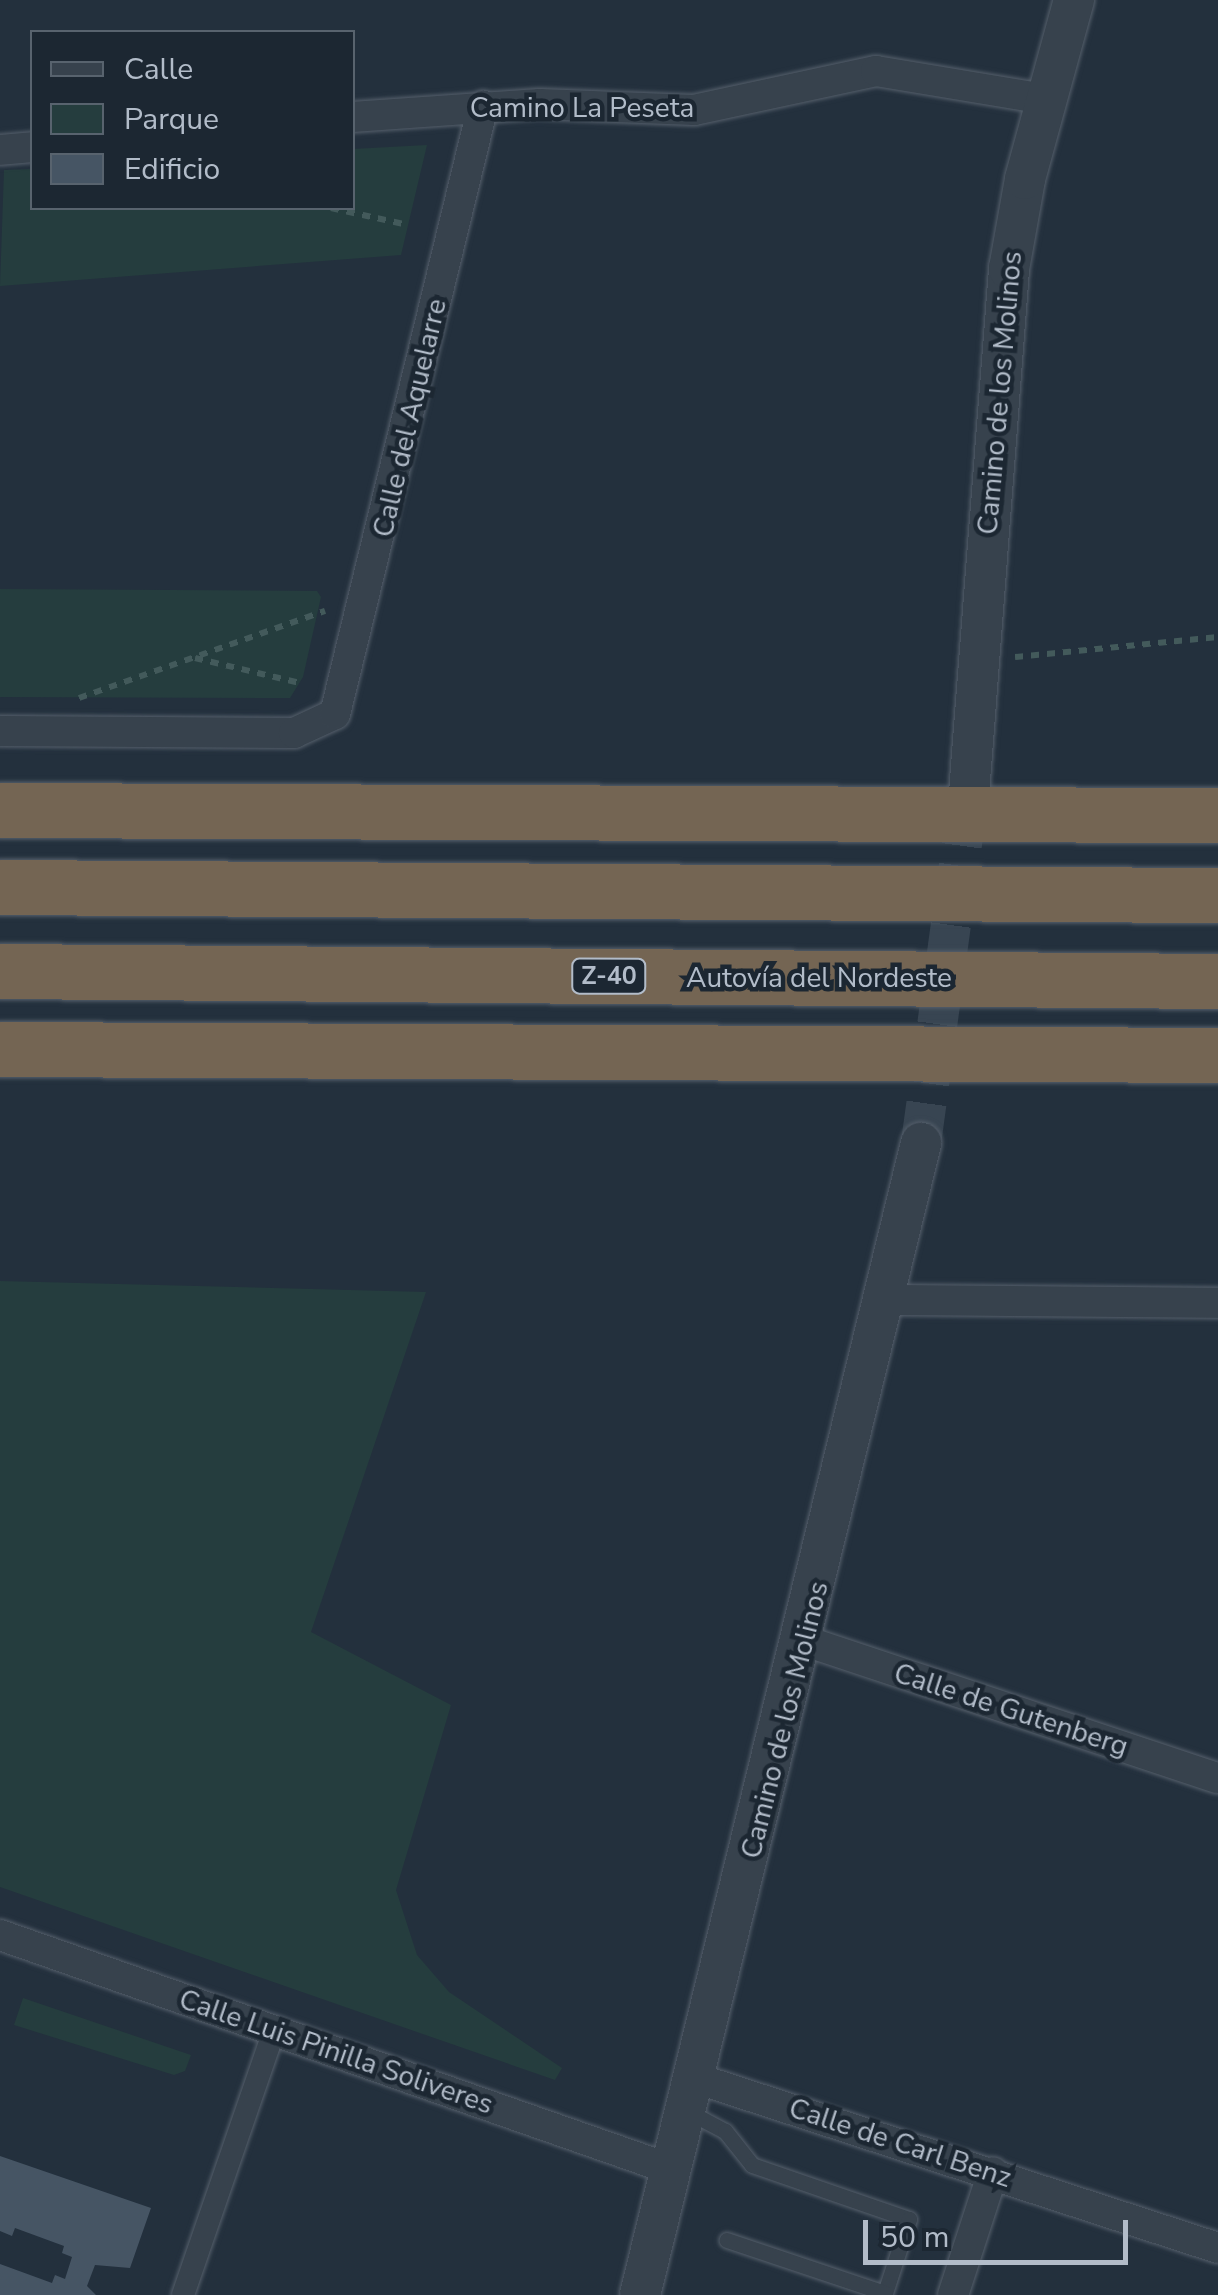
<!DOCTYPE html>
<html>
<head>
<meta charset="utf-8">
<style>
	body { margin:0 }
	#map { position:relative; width:1218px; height:2295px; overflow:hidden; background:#23303d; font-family:"Nunito Sans",sans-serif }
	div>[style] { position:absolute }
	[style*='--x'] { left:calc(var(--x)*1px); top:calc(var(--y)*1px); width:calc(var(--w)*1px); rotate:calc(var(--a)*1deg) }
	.green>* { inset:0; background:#253d3e }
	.building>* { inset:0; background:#465564 }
	.tertiary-tunnel>* { height:40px; margin-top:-20px; transform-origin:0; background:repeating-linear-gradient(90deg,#384552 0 40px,transparent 0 60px) }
	.path>* { height:6px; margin-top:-3px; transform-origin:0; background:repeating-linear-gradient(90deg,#435a5b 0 8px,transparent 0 16px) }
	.roads { filter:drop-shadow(0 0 2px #555f6b) drop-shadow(0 0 2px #555f6b) }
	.service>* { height:15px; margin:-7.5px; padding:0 7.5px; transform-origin:7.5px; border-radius:7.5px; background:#37424d }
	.pedestrian>* { height:22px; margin:-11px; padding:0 11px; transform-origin:11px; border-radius:11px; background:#37424d }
	.minor>* { height:30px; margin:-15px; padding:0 15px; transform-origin:15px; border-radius:15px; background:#37424d }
	.tertiary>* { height:40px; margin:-20px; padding:0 20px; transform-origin:20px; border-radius:20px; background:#37424d }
	.motorway>* { height:55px; margin:-27.5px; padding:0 27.5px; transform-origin:27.5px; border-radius:27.5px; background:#746553 }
	span { translate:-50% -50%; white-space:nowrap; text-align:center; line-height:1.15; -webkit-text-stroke:9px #1c2732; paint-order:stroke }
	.shield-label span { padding:2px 8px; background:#1c2732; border:2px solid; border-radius:8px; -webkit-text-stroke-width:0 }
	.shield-label { font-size:25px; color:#b2bcc9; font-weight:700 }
	.street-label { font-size:28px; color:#b2bcc9 }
	.legend { position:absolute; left:30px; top:30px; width:325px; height:180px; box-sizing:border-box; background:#1c2732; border:2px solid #58636e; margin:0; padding:12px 18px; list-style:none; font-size:30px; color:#b2bcc9 }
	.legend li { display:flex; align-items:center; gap:20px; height:50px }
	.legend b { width:50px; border:2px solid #58636e }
	.scale { position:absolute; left:863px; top:2220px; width:265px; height:45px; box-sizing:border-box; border:5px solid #b2bcc9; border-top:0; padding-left:12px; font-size:30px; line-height:35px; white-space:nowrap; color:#b2bcc9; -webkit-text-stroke:8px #1c2732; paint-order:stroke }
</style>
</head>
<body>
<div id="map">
	<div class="green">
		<div style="clip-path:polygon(427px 145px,401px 255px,0 286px,4px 170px,32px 169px,32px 208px,352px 208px,353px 149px)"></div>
		<div style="clip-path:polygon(0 589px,317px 591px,321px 597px,303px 677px,290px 698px,0 697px)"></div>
		<div style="clip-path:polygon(0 1281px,426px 1292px,311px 1632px,451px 1705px,396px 1890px,417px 1955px,449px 1992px,562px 2068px,555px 2080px,0 1887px)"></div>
		<div style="clip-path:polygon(23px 1998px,191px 2055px,185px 2071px,174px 2075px,14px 2025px)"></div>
	</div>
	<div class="building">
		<div style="clip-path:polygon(0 2156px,151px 2208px,130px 2268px,95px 2265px,87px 2286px,96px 2295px,0 2295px,0 2264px,52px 2283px,55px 2275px,65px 2279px,72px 2257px,62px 2253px,64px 2246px,15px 2228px,12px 2236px,0 2231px)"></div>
	</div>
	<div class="tertiary-tunnel">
		<div style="--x:921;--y:1143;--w:353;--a:-82.2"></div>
	</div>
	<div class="path">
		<div style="--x:331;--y:208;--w:79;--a:12.4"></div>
		<div style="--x:1015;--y:657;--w:204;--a:-5.6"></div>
		<div style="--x:195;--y:658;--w:108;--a:13.4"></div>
		<div style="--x:79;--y:698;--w:261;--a:-19.5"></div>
	</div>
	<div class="roads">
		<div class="service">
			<div style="--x:687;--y:2111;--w:43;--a:27.8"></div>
			<div style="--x:725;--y:2131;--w:43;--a:51.5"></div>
			<div style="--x:752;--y:2165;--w:166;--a:19"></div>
			<div style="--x:909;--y:2219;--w:78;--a:108"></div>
			<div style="--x:885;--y:2293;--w:167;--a:-161.5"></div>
		</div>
		<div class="pedestrian">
			<div style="--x:183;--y:2295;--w:279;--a:-71"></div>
		</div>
		<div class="minor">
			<div style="--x:352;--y:117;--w:188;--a:-4"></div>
			<div style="--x:540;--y:104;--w:154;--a:2.2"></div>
			<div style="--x:694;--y:110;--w:186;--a:-12.1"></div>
			<div style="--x:876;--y:71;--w:171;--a:9.4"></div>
			<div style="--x:0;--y:150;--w:32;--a:-5"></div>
			<div style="--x:0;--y:731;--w:294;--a:0.4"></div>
			<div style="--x:294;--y:733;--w:45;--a:-24.9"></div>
			<div style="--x:335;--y:714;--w:626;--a:-76.32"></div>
			<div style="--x:888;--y:1300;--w:330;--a:0.5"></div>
			<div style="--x:805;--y:1641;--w:435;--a:18.4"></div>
			<div style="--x:0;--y:1935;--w:713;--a:19.25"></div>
			<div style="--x:695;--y:2078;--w:550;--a:18.01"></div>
			<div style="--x:953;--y:2295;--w:129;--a:-72"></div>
		</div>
		<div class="tertiary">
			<div style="--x:969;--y:793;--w:526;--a:-85.63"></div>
			<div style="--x:1009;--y:269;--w:91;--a:-79.9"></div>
			<div style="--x:1025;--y:179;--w:186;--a:-74.7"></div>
			<div style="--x:640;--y:2295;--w:1186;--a:-76.29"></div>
		</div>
		<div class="motorway">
			<div style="--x:0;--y:810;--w:1218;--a:0.24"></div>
			<div style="--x:0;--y:887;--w:1218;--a:0.38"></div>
			<div style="--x:0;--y:971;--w:1218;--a:0.47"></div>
			<div style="--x:0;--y:1049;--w:1218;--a:0.28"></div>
		</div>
	</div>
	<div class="shield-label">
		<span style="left:609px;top:976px">Z-40</span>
	</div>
	<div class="street-label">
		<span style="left:582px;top:108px">Camino La Peseta</span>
		<span style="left:1000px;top:393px;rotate:-85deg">Camino de los Molinos</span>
		<span style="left:410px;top:418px;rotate:-77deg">Calle del Aquelarre</span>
		<span style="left:819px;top:978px">Autovía del Nordeste</span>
		<span style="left:1011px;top:1710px;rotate:18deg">Calle de Gutenberg</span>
		<span style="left:785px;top:1720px;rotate:-76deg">Camino de los Molinos</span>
		<span style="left:336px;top:2052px;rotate:19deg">Calle Luis Pinilla Soliveres</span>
		<span style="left:900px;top:2143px;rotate:18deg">Calle de Carl Benz</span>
	</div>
	<ul class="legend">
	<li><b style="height:12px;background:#37424d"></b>Calle</li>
	<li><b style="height:28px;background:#253d3e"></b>Parque</li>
	<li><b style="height:28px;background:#465564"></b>Edificio</li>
	</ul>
	<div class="scale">50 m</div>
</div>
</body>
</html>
